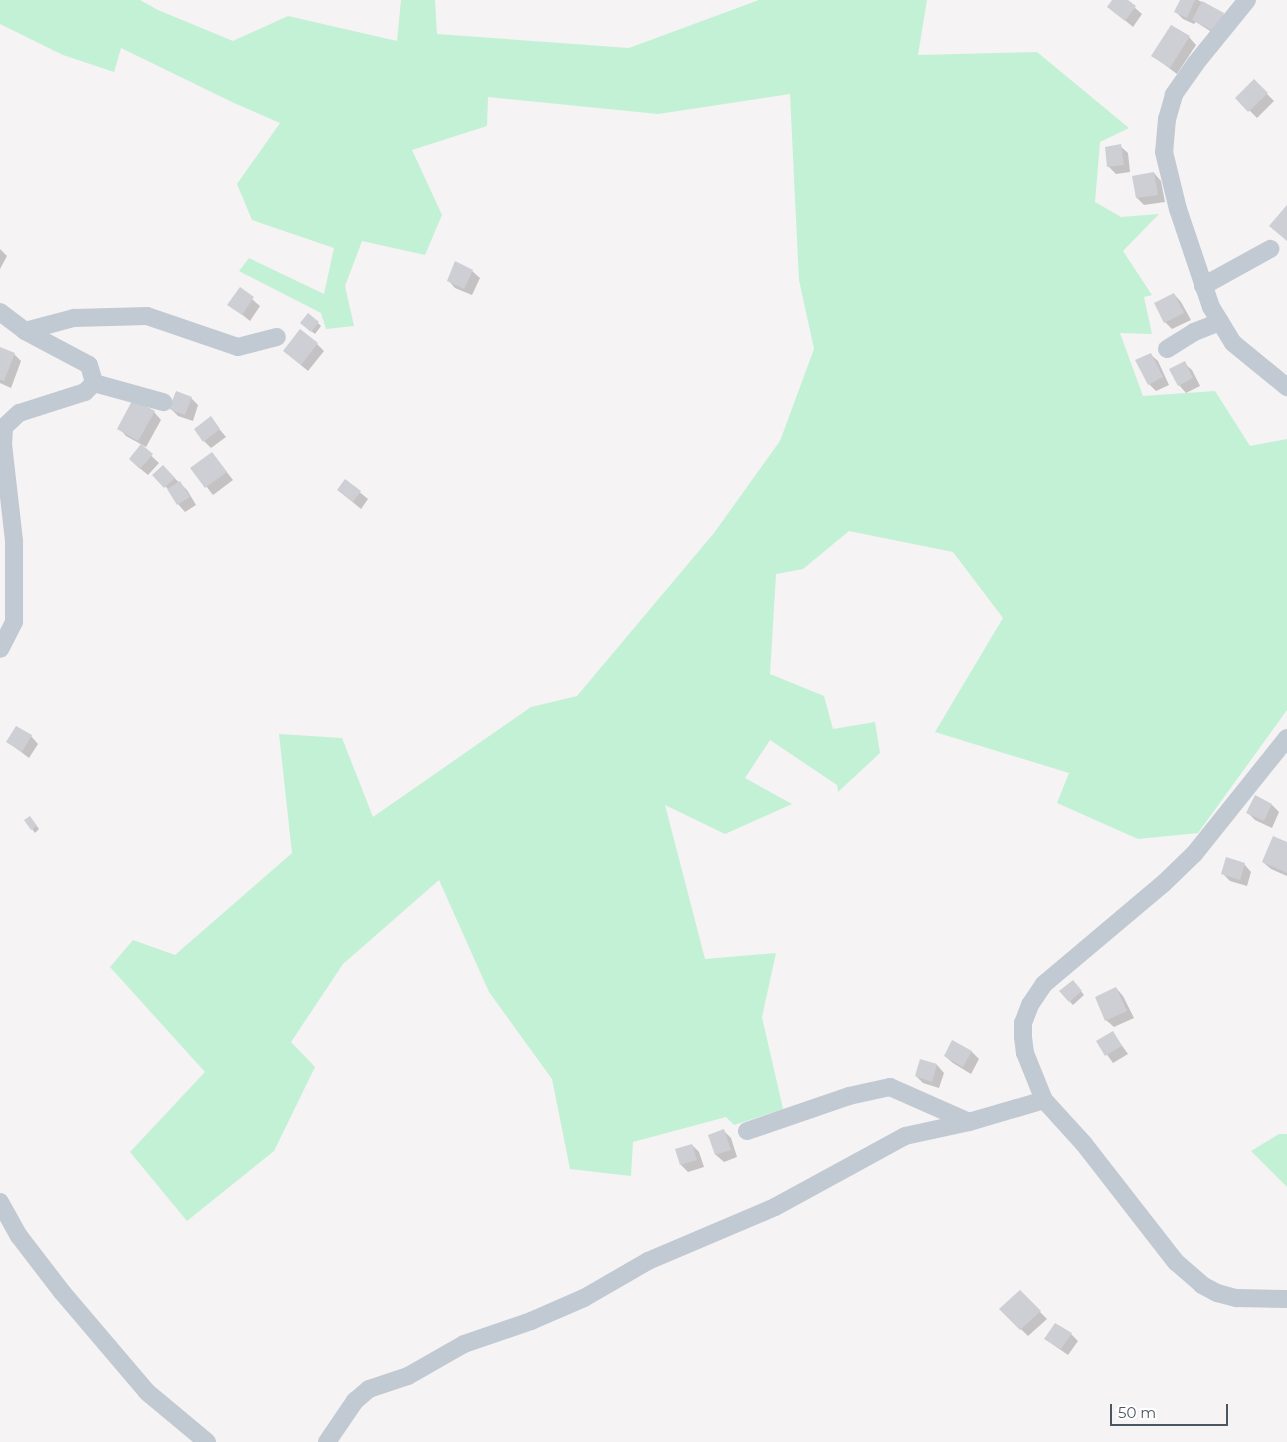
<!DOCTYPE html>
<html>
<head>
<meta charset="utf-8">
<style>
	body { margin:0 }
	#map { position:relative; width:1287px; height:1442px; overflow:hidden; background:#f5f3f3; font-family:Montserrat,sans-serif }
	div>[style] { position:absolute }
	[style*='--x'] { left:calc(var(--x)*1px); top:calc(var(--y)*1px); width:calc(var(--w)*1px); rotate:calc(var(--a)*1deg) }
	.green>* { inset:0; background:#c3f1d5 }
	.shadow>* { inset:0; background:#0003 }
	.building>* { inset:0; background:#cdcfd5 }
	.minor>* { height:18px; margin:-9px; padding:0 9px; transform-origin:9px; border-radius:9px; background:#c1cad2 }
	span { translate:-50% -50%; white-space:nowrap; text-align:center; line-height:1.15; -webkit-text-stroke:5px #fff; paint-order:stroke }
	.scale { position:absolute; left:1110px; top:1404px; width:118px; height:22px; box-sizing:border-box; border:2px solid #4a5661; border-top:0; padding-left:6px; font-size:15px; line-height:18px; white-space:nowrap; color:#4a5661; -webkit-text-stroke:4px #fff; paint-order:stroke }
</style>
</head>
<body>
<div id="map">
	<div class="green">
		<div style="clip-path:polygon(0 0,140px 0,158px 10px,233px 41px,288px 16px,397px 41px,401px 0,435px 0,437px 34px,629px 48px,759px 0,927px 0,918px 55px,1037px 52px,1129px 128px,1100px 142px,1095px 202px,1121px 217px,1159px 214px,1123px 251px,1152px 295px,1144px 297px,1152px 334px,1120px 333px,1143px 396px,1215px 391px,1250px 446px,1287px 439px,1287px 710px,1198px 833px,1138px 839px,1057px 803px,1069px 773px,935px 732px,1003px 618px,953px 552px,849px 531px,803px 569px,776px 574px,770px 674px,824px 696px,833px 729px,875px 722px,880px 753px,838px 792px,837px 785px,770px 740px,745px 778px,792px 804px,725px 834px,665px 805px,705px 959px,776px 953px,762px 1017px,783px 1109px,734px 1125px,726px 1117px,633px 1142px,631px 1176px,570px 1169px,552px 1079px,489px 992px,439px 880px,343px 964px,291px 1042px,315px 1067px,274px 1151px,187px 1221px,130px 1152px,205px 1072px,110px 967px,133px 940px,175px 955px,292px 853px,279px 734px,342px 738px,373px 817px,531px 707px,577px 696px,714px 533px,780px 441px,814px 349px,799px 280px,790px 94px,658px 114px,488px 97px,487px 126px,412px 150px,442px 215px,425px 255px,362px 241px,345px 286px,354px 326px,326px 329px,321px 313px,239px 271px,249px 258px,324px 294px,334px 248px,252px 220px,237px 184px,280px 123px,234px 103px,121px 48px,114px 72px,63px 55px,0 24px)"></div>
		<div style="clip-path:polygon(1279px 1134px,1287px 1134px,1287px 1187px,1251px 1151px)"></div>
	</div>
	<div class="shadow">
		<div style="clip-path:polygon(1114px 0,1126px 0,1142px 14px,1133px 27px,1109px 7px)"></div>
		<div style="clip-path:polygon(1181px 0,1198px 0,1223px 14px,1230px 21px,1221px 38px,1196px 22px,1194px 24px,1183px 19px,1176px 12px)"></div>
		<div style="clip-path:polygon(1189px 37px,1196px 45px,1177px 74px,1153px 56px)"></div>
		<div style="clip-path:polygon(1254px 81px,1274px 101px,1257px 118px,1237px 98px)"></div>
		<div style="clip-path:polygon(1120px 146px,1128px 153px,1130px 172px,1116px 174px,1109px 167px,1106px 148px)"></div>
		<div style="clip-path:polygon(1154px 173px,1161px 181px,1165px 202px,1144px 205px,1137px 198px)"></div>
		<div style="clip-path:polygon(0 249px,7px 256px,0 269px)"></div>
		<div style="clip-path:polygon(472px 271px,480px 278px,472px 295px,455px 288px,448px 280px)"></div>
		<div style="clip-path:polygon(240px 289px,260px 306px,250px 321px,229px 304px)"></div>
		<div style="clip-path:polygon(1174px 294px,1181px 302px,1191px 320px,1172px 329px,1165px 322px)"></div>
		<div style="clip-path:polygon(318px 323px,321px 326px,315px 334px,305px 326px)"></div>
		<div style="clip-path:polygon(317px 344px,324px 351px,308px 371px,284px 351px)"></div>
		<div style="clip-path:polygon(0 348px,14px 354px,21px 361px,11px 388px,0 383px)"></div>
		<div style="clip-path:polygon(1150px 354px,1158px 361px,1169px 385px,1156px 391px,1149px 384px)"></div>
		<div style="clip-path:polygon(1184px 363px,1192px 370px,1200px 386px,1186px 393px,1179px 385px)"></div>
		<div style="clip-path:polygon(191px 398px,198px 405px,193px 421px,178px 416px,171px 409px)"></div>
		<div style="clip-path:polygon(154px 412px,161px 420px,146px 447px,126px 436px,119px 428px)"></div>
		<div style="clip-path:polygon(210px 418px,226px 437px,211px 448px,204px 441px)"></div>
		<div style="clip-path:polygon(141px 446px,159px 463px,148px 475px,137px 466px)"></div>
		<div style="clip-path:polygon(212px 453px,233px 480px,213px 495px,192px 468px)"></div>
		<div style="clip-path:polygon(163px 467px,187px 490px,196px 505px,185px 512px,178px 504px,169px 490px,154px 475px)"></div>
		<div style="clip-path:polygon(345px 480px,368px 499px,361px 509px,338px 490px)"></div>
		<div style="clip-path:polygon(31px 736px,38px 744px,29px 758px,8px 742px)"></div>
		<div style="clip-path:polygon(1272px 805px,1279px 812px,1272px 828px,1255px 820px,1248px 813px)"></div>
		<div style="clip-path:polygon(30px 817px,39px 829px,35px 833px,32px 829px)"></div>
		<div style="clip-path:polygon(1287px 844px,1287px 876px,1271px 869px,1263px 862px)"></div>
		<div style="clip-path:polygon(1244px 864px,1251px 872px,1247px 886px,1230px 881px,1222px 873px)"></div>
		<div style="clip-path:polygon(1076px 985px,1084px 995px,1073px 1005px,1070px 1002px)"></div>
		<div style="clip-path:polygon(1116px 988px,1123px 996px,1134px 1018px,1114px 1027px,1106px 1020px)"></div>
		<div style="clip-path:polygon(1113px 1033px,1128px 1054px,1113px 1063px,1098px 1042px)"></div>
		<div style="clip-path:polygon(953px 1042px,972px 1052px,979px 1059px,971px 1074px,953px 1063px,945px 1056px)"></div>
		<div style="clip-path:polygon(937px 1065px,944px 1073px,939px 1088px,923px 1083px,916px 1076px)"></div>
		<div style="clip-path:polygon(723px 1130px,731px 1138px,737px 1157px,724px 1162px,716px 1155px,709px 1135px)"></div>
		<div style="clip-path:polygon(692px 1145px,699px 1152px,704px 1167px,688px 1172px,681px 1165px)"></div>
		<div style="clip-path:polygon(1020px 1292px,1047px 1319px,1028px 1336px,1000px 1309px)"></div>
		<div style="clip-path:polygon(1071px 1334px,1078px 1341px,1068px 1355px,1045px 1339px)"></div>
	</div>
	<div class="building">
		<div style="clip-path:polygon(1112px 0,1128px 0,1136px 6px,1125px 21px,1107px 7px)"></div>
		<div style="clip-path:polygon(1180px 0,1195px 0,1187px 18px,1174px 12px)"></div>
		<div style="clip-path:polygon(1202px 1px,1224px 13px,1214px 31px,1192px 20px)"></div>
		<div style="clip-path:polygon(1171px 25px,1190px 36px,1170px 68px,1151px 56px)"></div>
		<div style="clip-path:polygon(1254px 79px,1268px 93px,1248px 112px,1235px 98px)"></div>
		<div style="clip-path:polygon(1121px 144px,1124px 165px,1107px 167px,1105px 147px)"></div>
		<div style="clip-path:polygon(1154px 172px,1158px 195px,1136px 198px,1132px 176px)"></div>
		<div style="clip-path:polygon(1287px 205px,1287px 241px,1269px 226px)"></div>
		<div style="clip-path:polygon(455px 261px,473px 270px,464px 289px,447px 281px)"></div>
		<div style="clip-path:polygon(240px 287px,254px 297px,242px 315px,227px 305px)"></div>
		<div style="clip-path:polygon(1174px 293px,1184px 313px,1164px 323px,1154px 303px)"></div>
		<div style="clip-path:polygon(308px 313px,319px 322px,311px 332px,300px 323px)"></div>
		<div style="clip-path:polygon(300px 329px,318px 343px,301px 365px,283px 351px)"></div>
		<div style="clip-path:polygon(0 347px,15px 353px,4px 381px,0 380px)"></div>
		<div style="clip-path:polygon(1151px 353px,1163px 377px,1148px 385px,1135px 360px)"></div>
		<div style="clip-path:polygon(1185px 361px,1193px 378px,1178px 386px,1169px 369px)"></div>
		<div style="clip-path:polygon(176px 391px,192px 397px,185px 415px,169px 409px)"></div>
		<div style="clip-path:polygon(133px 399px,155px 411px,138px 441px,117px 429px)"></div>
		<div style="clip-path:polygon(211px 416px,220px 429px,203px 442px,194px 429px)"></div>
		<div style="clip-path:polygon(141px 444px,153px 454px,140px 469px,129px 459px)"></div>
		<div style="clip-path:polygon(212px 452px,227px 472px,205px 488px,190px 468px)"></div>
		<div style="clip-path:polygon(163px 465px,175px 478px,164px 488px,152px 475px)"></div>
		<div style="clip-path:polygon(345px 479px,361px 491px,353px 502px,337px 490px)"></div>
		<div style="clip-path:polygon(180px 481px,190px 497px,177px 505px,167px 489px)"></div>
		<div style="clip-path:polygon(16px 726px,32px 735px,22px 752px,6px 742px)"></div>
		<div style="clip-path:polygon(1255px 795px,1272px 804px,1264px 821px,1246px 813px)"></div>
		<div style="clip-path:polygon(30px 816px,37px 826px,31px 830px,24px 820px)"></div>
		<div style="clip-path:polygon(1273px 836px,1287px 842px,1287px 873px,1262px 862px)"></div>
		<div style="clip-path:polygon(1226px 857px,1245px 863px,1240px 880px,1221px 874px)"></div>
		<div style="clip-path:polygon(1073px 980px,1082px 991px,1069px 1002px,1059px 991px)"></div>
		<div style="clip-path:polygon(1116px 987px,1127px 1011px,1105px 1021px,1095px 997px)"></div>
		<div style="clip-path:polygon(1113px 1031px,1122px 1046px,1105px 1056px,1096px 1041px)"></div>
		<div style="clip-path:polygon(952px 1040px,972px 1051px,963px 1067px,944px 1056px)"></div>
		<div style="clip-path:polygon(920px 1059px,937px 1064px,932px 1082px,915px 1076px)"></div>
		<div style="clip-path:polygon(724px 1129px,731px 1150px,715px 1155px,708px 1135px)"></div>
		<div style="clip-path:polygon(692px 1144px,697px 1160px,680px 1165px,675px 1149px)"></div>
		<div style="clip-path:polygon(1020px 1290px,1041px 1311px,1020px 1330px,999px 1309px)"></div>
		<div style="clip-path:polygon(1055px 1323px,1072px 1333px,1061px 1349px,1044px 1339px)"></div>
	</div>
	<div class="minor">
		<div style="--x:1247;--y:0;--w:81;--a:129"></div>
		<div style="--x:1196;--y:63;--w:39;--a:125"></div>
		<div style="--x:1174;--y:95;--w:25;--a:106"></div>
		<div style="--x:1167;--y:119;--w:33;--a:95"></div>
		<div style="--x:1164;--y:152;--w:59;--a:76.2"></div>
		<div style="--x:1178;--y:209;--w:103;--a:71.4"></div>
		<div style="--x:1211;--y:307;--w:42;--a:58.6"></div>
		<div style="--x:1233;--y:343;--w:70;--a:39.2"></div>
		<div style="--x:1203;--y:286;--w:77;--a:-28.9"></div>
		<div style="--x:0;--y:312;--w:31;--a:37"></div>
		<div style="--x:25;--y:331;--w:72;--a:28"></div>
		<div style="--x:89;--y:365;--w:19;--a:74"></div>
		<div style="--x:94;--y:383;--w:13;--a:135"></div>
		<div style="--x:85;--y:392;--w:69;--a:162.3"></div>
		<div style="--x:19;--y:413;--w:21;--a:137"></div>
		<div style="--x:4;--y:427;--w:17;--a:93"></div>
		<div style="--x:3;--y:444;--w:98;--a:83.5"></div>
		<div style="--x:14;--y:541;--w:81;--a:90"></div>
		<div style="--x:14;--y:622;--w:30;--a:117"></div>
		<div style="--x:25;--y:331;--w:51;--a:-14.9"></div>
		<div style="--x:74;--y:318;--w:73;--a:-1.6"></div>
		<div style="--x:147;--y:316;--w:96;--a:18.8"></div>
		<div style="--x:238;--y:347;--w:40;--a:-14.4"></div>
		<div style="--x:1167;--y:349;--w:32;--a:-32"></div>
		<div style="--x:1194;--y:332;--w:28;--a:-21"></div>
		<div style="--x:94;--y:383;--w:72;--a:15.4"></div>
		<div style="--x:1287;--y:738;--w:149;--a:128.7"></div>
		<div style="--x:1194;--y:854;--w:42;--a:136"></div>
		<div style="--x:1164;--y:883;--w:157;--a:139.9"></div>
		<div style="--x:1044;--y:984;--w:25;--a:124"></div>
		<div style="--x:1030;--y:1005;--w:19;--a:111"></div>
		<div style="--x:1023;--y:1023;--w:14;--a:90"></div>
		<div style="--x:1023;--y:1037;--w:16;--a:83"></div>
		<div style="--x:1025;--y:1053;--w:51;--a:68"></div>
		<div style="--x:1044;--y:1100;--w:59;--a:47.7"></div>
		<div style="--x:1084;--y:1144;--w:150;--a:52.1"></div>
		<div style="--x:1176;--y:1262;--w:35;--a:41"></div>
		<div style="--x:1202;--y:1285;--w:17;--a:28"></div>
		<div style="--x:1217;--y:1293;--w:20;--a:15"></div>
		<div style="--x:1236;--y:1298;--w:51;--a:1.1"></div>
		<div style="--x:747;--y:1131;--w:108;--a:-18.9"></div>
		<div style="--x:849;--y:1096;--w:42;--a:-12.4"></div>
		<div style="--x:890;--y:1087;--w:86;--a:23.9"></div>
		<div style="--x:0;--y:1202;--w:39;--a:61"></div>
		<div style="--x:19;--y:1236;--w:71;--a:52.5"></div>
		<div style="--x:62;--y:1292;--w:131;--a:49.6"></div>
		<div style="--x:147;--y:1392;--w:78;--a:39.8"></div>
		<div style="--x:327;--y:1442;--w:50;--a:-55.7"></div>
		<div style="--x:355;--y:1401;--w:18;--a:-41"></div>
		<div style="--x:369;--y:1389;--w:41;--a:-18.4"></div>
		<div style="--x:408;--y:1376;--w:64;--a:-29.7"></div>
		<div style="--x:464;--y:1344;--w:71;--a:-18.9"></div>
		<div style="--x:531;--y:1321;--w:58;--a:-23.5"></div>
		<div style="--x:584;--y:1298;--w:74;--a:-30"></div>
		<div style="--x:648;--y:1261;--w:138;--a:-23"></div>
		<div style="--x:775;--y:1207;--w:148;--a:-28.6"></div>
		<div style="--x:905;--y:1136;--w:66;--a:-12.3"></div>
		<div style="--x:969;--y:1122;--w:78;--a:-16.3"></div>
	</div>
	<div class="scale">50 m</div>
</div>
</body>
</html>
